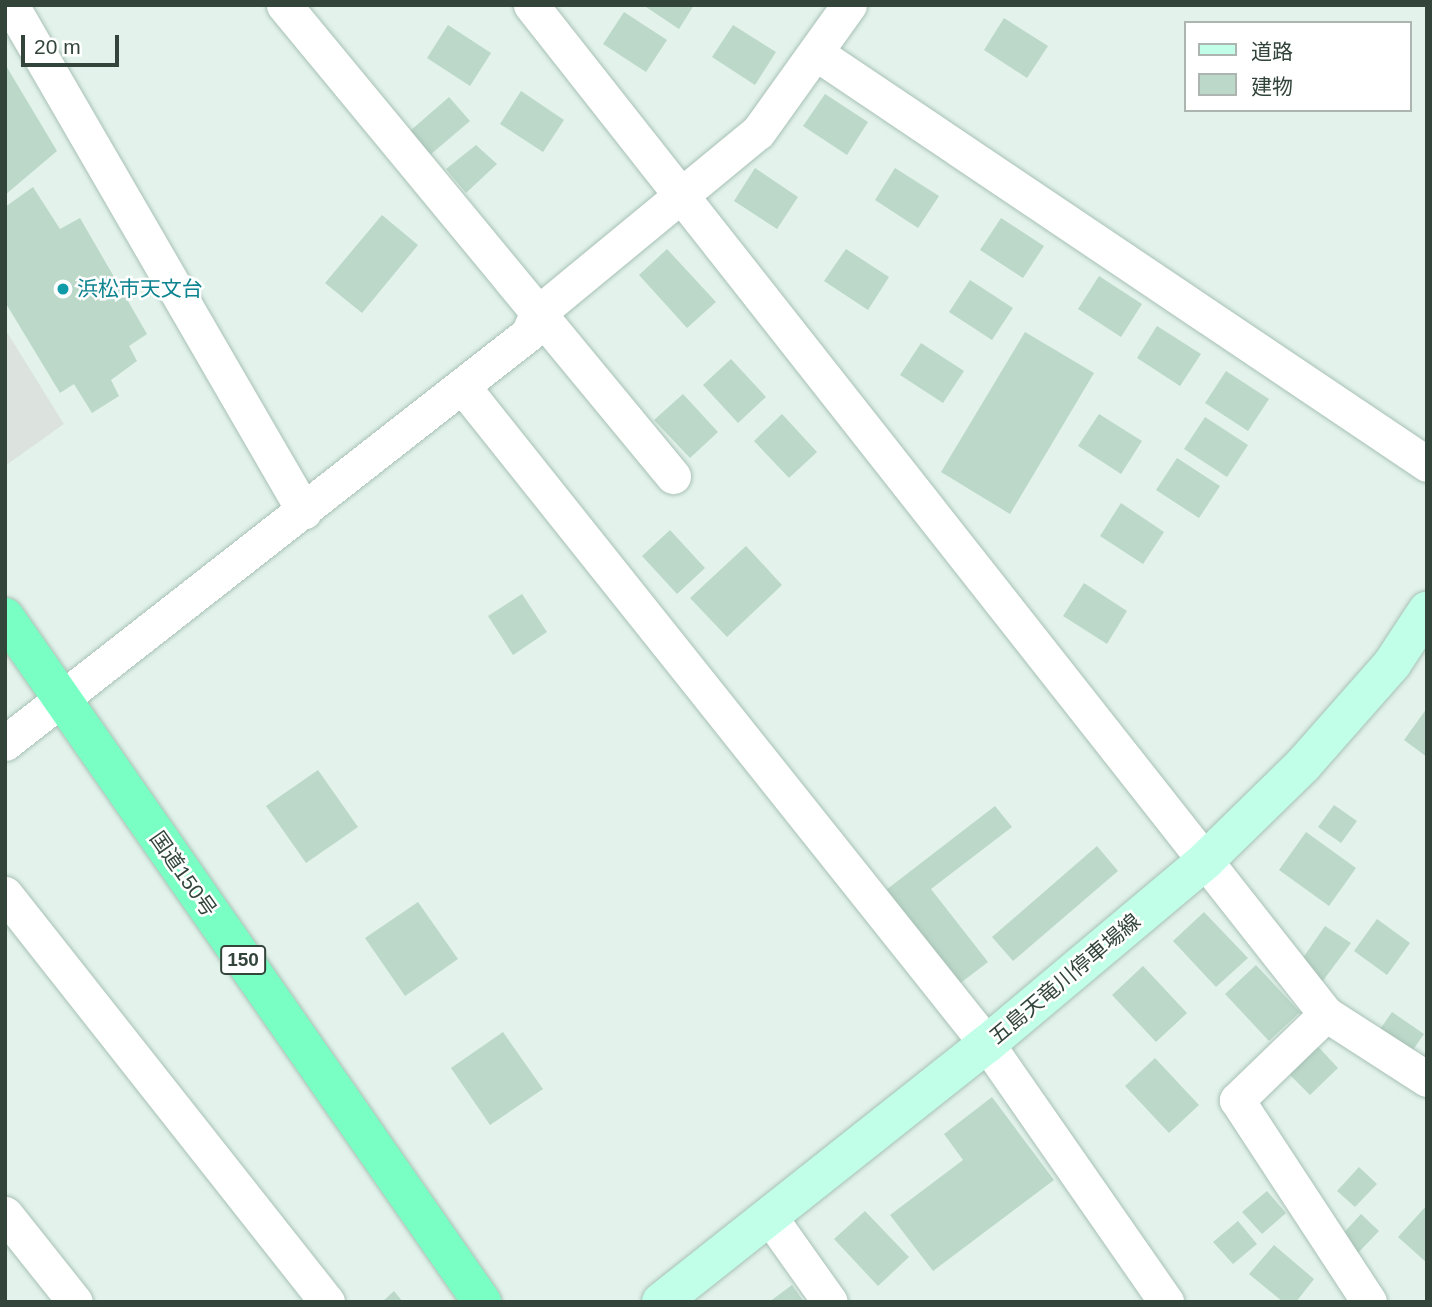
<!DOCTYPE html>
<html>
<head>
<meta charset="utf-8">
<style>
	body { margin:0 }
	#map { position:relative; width:1432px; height:1307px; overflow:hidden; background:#e3f3ec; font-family:Helvetica,"Noto Sans JP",sans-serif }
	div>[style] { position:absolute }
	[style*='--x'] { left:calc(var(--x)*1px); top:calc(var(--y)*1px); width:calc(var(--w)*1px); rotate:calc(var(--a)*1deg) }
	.parking>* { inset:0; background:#dce3df }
	.building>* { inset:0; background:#bbd8c9 }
	.roads { filter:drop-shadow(0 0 2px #a8c1b5) drop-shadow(0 0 2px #a8c1b5) }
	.minor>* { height:35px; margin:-17.5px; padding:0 17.5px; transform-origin:17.5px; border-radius:17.5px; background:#fff }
	.secondary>* { height:38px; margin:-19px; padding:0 19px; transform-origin:19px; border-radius:19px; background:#c1ffe8 }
	.trunk>* { height:38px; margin:-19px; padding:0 19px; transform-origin:19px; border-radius:19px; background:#79ffc4 }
	.dots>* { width:19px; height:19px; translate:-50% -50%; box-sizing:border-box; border:4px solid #fff; border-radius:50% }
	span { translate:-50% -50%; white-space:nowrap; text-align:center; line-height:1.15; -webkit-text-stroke:5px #fff; paint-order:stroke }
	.shield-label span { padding:2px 5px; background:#fff; border:2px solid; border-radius:5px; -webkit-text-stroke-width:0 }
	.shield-label { font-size:19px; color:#33453b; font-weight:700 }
	.culture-label { font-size:21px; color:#0d838f }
	.left { translate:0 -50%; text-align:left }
	.street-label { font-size:21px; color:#33453b }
	.frame { position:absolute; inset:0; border:7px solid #33453b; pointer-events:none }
	.legend { position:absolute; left:1184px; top:21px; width:228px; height:91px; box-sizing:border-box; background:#fff; border:2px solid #adb5b1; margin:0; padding:9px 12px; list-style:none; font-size:21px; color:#33453b }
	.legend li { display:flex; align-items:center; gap:14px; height:35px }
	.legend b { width:35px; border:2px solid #adb5b1 }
	.scale { position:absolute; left:21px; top:35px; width:98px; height:32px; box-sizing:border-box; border:4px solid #33453b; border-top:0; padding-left:9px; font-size:21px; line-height:24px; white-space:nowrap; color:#33453b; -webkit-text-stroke:5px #fff; paint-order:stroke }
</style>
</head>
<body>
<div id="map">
	<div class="parking">
		<div style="clip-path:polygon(5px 329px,64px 424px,5px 466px)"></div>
	</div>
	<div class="building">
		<div style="clip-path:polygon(643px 5px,694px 5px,679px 29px)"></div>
		<div style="clip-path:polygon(624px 12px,667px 40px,646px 72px,603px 44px)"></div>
		<div style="clip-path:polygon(1004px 18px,1048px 46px,1027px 78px,984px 50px)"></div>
		<div style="clip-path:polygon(448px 25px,491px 53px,470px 86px,427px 58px)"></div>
		<div style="clip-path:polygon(733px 25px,776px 52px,755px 85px,712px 57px)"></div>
		<div style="clip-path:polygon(5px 64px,57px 151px,5px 195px)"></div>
		<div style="clip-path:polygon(521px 91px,564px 120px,543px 152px,500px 124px)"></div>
		<div style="clip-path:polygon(825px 94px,868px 122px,847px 155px,803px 126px)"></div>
		<div style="clip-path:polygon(449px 97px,470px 121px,430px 155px,410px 131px)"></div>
		<div style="clip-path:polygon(476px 145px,497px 164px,466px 193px,446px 169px)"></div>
		<div style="clip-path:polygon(755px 168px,798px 197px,777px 229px,734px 201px)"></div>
		<div style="clip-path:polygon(895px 168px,939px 196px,918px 228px,875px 200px)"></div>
		<div style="clip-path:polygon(33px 187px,60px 229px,80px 218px,147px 334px,129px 346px,137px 361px,111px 380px,119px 396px,92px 413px,74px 384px,60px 393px,5px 302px,5px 207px)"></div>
		<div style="clip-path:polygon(382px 215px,418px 245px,362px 313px,325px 283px)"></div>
		<div style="clip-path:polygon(1001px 218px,1044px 246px,1023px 278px,980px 250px)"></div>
		<div style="clip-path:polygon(667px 249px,716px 302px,687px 328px,639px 275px)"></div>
		<div style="clip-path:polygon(846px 249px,889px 277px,868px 310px,824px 281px)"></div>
		<div style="clip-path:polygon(1099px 276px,1142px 304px,1121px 337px,1078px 309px)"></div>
		<div style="clip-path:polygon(970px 280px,1013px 308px,992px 340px,949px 312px)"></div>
		<div style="clip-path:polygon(1157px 326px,1201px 354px,1180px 386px,1137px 358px)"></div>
		<div style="clip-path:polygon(1025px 332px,1094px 373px,1010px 514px,941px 472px)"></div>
		<div style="clip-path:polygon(921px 343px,964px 371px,943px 403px,900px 375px)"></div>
		<div style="clip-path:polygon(731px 359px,766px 397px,738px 423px,703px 385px)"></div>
		<div style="clip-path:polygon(1226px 371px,1269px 399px,1248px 431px,1205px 403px)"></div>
		<div style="clip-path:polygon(683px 394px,718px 432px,690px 458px,654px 420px)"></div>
		<div style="clip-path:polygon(782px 414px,817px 452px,789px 478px,754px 441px)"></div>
		<div style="clip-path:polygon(1099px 414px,1142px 441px,1121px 474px,1078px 446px)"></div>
		<div style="clip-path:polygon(1205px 417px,1248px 445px,1227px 477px,1184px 449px)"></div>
		<div style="clip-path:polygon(1177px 458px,1220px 486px,1199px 518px,1156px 490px)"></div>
		<div style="clip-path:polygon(1121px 503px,1164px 532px,1143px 564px,1100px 536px)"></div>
		<div style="clip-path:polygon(670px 530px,705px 568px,677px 594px,642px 556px)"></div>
		<div style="clip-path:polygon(746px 546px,782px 585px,727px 637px,690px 598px)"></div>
		<div style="clip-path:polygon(1084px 583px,1127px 611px,1107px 644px,1063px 616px)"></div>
		<div style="clip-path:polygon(522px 594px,547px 632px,513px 655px,488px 616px)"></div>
		<div style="clip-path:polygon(1427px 708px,1427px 757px,1404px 740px)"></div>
		<div style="clip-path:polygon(318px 770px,358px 827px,306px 863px,266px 806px)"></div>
		<div style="clip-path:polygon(1334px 805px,1357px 821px,1341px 843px,1318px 827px)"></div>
		<div style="clip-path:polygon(995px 806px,1012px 827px,931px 889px,988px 962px,958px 985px,886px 890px)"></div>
		<div style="clip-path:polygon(1306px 832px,1356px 868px,1329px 906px,1279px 870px)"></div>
		<div style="clip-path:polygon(1097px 846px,1118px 871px,1013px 961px,992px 937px)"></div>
		<div style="clip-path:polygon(418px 902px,458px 959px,405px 996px,365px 938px)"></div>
		<div style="clip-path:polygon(1204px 912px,1248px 958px,1216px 987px,1173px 941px)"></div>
		<div style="clip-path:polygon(1377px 919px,1410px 943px,1387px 975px,1354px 951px)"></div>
		<div style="clip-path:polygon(1325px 926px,1351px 943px,1322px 982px,1298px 965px)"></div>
		<div style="clip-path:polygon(1256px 965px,1300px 1012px,1269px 1041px,1225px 994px)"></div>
		<div style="clip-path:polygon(1143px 966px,1187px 1013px,1156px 1042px,1112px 995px)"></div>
		<div style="clip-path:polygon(1392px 1012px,1424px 1034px,1408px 1057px,1376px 1035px)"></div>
		<div style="clip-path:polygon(503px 1032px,543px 1089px,490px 1125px,451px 1068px)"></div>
		<div style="clip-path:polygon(1312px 1040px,1338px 1068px,1310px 1095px,1283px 1068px)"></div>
		<div style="clip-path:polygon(1155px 1058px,1199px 1105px,1169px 1133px,1125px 1086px)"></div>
		<div style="clip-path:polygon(992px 1097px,1054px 1180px,933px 1271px,890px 1215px,963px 1160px,944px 1134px)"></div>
		<div style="clip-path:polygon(1359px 1167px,1377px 1184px,1355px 1207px,1337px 1191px)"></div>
		<div style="clip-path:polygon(1267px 1191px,1286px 1213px,1262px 1234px,1242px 1212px)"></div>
		<div style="clip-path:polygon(1427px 1205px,1427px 1263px,1398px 1237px)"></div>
		<div style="clip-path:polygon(865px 1211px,909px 1257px,878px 1286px,834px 1239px)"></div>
		<div style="clip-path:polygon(1361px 1214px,1379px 1231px,1357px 1254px,1339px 1238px)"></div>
		<div style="clip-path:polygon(1238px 1221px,1257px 1244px,1233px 1264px,1213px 1242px)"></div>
		<div style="clip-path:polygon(1274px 1245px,1314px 1279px,1296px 1302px,1283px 1302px,1249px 1274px)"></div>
		<div style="clip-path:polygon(792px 1285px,804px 1302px,769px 1302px)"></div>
		<div style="clip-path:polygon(394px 1291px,403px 1302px,382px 1302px)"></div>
	</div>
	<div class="roads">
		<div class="minor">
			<div style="--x:11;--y:5;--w:585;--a:59.93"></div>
			<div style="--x:284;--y:5;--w:611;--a:50.45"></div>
			<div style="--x:531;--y:5;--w:1285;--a:51.77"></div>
			<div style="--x:1326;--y:1014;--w:120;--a:32.8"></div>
			<div style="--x:816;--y:53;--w:736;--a:33.93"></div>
			<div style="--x:463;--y:387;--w:840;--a:51.43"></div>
			<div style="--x:987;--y:1044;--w:314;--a:55.2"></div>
			<div style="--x:5;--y:743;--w:664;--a:-38.03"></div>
			<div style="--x:528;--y:334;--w:22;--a:-66"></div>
			<div style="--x:537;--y:314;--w:286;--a:-39.5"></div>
			<div style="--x:758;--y:132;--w:156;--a:-54.4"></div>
			<div style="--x:5;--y:894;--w:520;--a:51.72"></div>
			<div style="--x:1326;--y:1014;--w:124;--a:136"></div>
			<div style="--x:1237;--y:1100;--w:241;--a:56.8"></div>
			<div style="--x:5;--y:1214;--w:112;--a:51.5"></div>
			<div style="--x:769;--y:1216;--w:105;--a:54.7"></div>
		</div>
		<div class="secondary">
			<div style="--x:661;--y:1302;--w:416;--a:-38.4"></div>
			<div style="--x:987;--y:1044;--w:286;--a:-40"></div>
			<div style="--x:1206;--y:860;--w:136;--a:-44.4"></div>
			<div style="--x:1303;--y:765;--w:135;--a:-48.6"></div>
			<div style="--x:1392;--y:664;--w:64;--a:-56.6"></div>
		</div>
		<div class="trunk">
			<div style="--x:5;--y:617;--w:835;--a:55.15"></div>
		</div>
	</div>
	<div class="dots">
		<div style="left:63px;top:289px;background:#0f9aa8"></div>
	</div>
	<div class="shield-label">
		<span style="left:243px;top:960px">150</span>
	</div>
	<div class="culture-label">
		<span class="left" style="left:77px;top:289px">浜松市天文台</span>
	</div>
	<div class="street-label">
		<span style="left:183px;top:874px;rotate:55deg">国道150号</span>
		<span style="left:1065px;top:979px;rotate:-40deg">五島天竜川停車場線</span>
	</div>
	<div class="frame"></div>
	<ul class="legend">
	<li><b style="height:9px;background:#c1ffe8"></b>道路</li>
	<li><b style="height:19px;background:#bbd8c9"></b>建物</li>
	</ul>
	<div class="scale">20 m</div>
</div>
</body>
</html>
